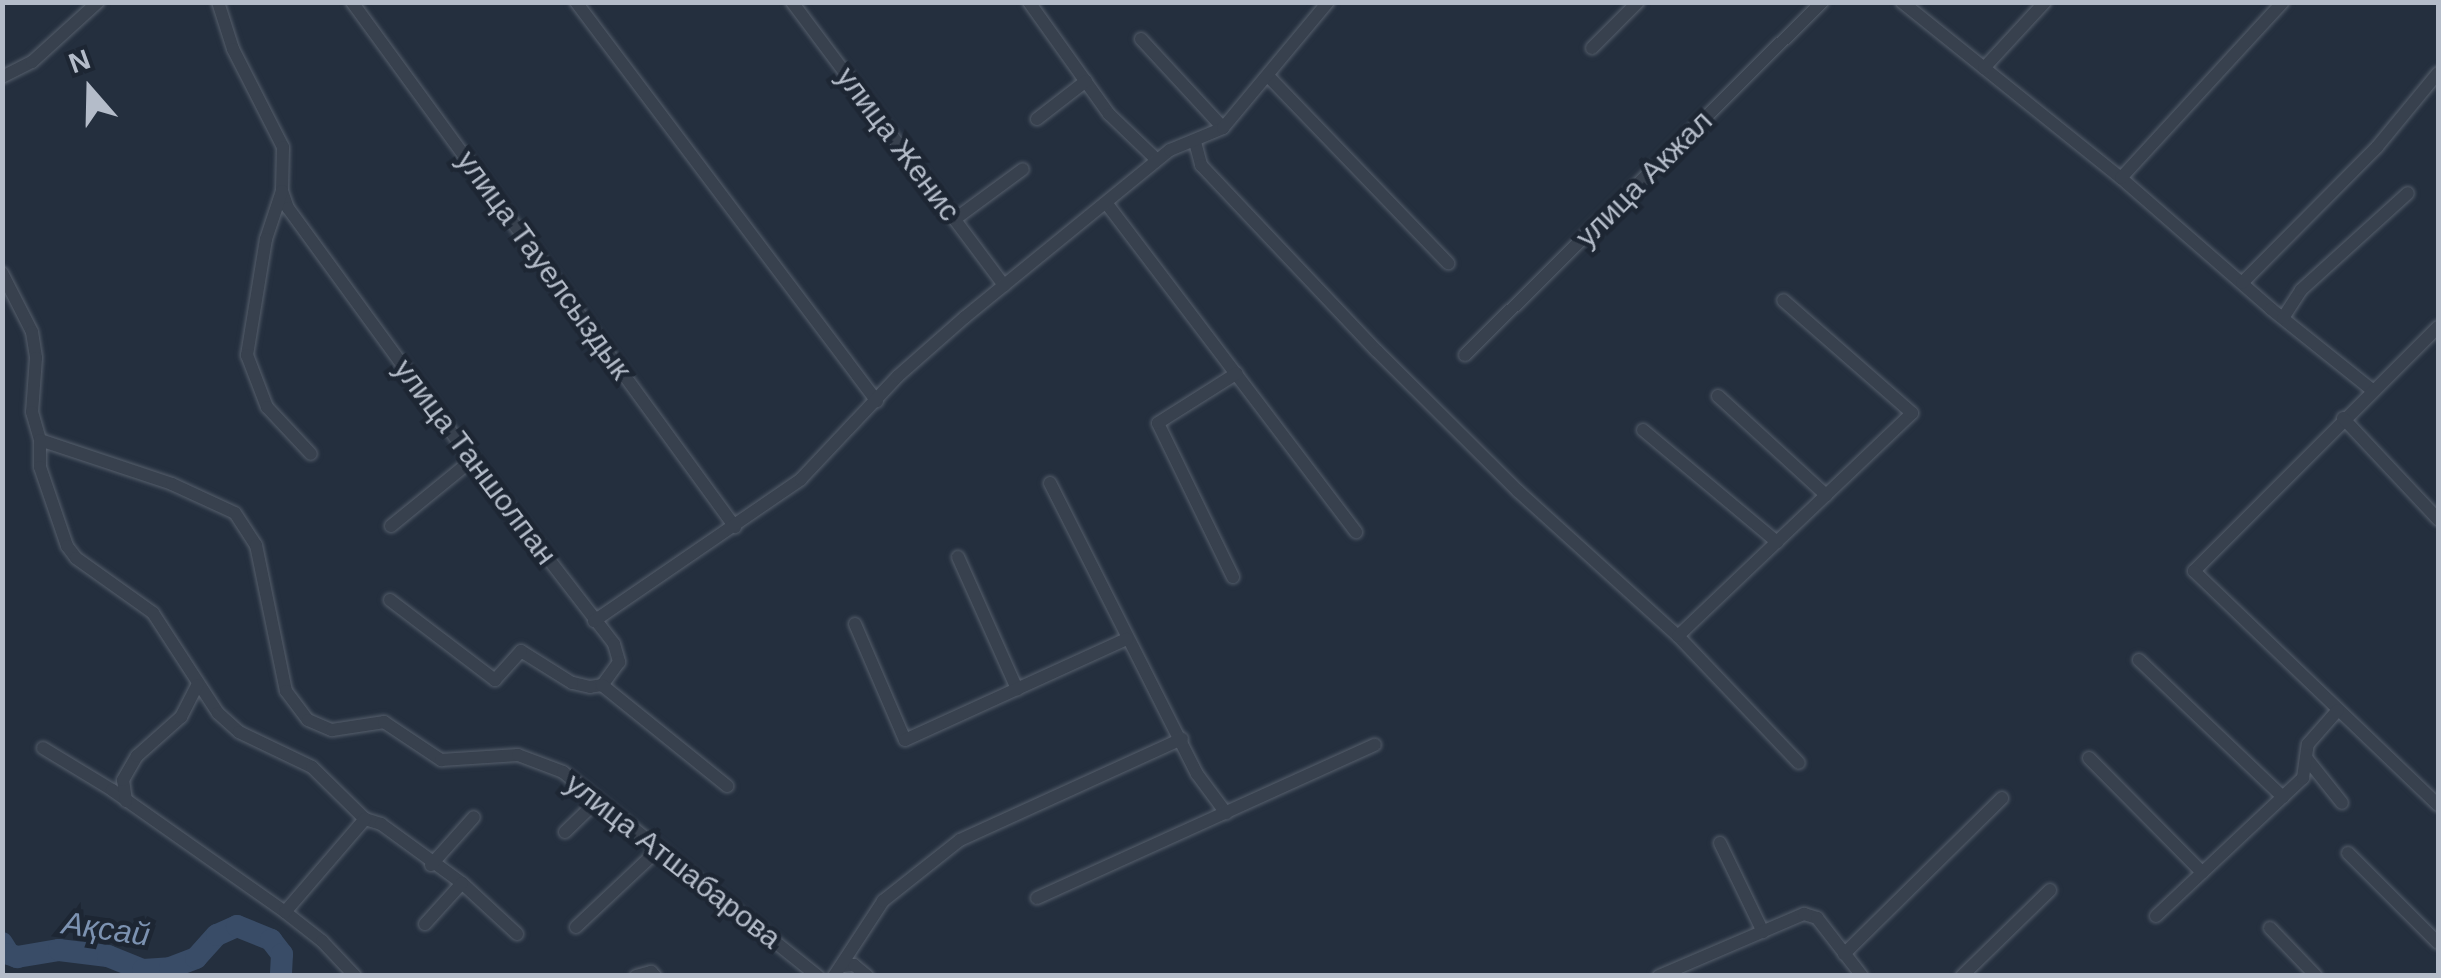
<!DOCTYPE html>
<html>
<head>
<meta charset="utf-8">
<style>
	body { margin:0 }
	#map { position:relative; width:2441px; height:978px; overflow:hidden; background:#242f3e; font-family:Arial,sans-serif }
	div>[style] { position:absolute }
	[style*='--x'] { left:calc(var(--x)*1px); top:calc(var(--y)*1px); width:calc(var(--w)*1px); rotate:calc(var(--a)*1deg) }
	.river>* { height:22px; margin:-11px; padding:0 11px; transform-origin:11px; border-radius:11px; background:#394c67 }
	.roads { filter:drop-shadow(0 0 2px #565f6c) drop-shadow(0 0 2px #565f6c) }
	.minor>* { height:12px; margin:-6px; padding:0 6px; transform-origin:6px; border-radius:6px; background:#38414e }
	span { translate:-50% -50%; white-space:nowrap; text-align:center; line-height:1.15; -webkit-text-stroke:9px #1d2633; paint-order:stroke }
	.street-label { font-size:30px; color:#b4bcc9 }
	.water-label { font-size:32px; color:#7c92b1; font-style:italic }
	.frame { position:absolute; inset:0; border:5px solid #b4bcc9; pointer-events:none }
	.north { position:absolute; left:40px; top:40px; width:100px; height:100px; -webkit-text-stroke:8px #1d2633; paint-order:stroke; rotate:340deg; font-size:28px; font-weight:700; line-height:40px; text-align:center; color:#b4bcc9 }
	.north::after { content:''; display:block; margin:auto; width:35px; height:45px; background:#b4bcc9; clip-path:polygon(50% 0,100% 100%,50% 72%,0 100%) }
</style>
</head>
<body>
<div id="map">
	<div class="river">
		<div style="--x:2;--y:943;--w:13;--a:58"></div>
		<div style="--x:9;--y:954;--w:9;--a:21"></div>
		<div style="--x:17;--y:957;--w:43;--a:-9.5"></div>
		<div style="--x:59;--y:950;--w:49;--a:7"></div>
		<div style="--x:108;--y:956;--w:38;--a:22"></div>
		<div style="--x:143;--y:970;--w:27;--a:-4"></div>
		<div style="--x:170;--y:968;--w:28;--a:-21"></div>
		<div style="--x:196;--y:958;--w:31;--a:-48"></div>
		<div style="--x:217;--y:935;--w:22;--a:-24"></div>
		<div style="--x:237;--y:926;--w:37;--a:22"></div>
		<div style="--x:271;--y:940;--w:18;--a:52"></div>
		<div style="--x:282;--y:954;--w:22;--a:93"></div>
	</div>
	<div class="roads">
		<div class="minor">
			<div style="--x:218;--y:2;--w:49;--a:72.3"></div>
			<div style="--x:233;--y:49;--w:110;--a:63"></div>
			<div style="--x:283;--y:147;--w:44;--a:91.3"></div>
			<div style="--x:282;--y:191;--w:18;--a:71"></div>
			<div style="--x:288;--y:208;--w:312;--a:53.9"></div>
			<div style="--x:472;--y:460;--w:232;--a:52.3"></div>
			<div style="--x:614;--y:644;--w:19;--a:74"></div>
			<div style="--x:619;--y:662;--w:29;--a:126"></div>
			<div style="--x:602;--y:685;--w:12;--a:171"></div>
			<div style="--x:590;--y:687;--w:18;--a:-167"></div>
			<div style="--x:572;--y:683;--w:60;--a:-147.9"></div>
			<div style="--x:521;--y:651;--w:39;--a:132"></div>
			<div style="--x:495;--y:680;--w:132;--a:-142.7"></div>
			<div style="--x:352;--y:2;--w:650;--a:53.89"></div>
			<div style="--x:576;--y:2;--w:500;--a:53"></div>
			<div style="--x:792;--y:2;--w:354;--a:53.2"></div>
			<div style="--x:1029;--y:2;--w:138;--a:54.5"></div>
			<div style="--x:1109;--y:114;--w:66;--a:43.8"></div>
			<div style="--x:1902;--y:2;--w:281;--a:38.8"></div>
			<div style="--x:2121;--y:178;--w:199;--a:41.1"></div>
			<div style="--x:2271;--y:309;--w:128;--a:38.7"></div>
			<div style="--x:1141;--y:39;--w:121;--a:47.3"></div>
			<div style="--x:1592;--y:48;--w:65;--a:-45"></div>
			<div style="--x:1984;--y:68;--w:90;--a:-47.3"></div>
			<div style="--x:1268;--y:76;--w:260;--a:46.1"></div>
			<div style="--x:2;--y:77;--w:34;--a:-27"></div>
			<div style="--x:32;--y:62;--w:89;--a:-42.3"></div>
			<div style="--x:1037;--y:119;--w:62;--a:-37.8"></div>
			<div style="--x:1195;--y:142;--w:24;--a:75"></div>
			<div style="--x:1201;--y:165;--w:256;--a:46.6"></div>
			<div style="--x:1377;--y:351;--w:199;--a:44.8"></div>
			<div style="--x:1518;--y:491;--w:216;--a:42.2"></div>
			<div style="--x:1678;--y:636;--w:175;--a:46.4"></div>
			<div style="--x:2121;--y:178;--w:239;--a:-47.4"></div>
			<div style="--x:282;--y:191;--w:51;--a:108.4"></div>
			<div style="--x:266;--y:239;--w:118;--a:99.3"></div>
			<div style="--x:247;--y:355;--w:56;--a:69"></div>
			<div style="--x:267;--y:407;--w:64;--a:46.9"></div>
			<div style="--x:1107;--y:204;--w:412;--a:52.8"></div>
			<div style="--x:955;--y:219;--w:84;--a:-36.3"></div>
			<div style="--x:2;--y:273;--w:66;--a:63"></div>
			<div style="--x:32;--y:332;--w:26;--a:81"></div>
			<div style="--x:36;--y:358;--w:54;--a:94.2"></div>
			<div style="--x:32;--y:412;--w:29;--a:74"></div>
			<div style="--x:40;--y:440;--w:139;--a:18.4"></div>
			<div style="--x:172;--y:484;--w:69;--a:24.7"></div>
			<div style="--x:235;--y:513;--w:38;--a:57"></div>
			<div style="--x:256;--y:545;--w:149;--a:78.4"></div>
			<div style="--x:286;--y:691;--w:36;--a:53"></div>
			<div style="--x:308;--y:720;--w:26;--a:23"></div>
			<div style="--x:332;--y:730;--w:53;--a:-8.7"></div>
			<div style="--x:384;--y:722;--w:69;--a:33.7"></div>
			<div style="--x:441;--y:760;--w:77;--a:-3.7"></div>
			<div style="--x:518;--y:755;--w:48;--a:20.7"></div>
			<div style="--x:563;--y:772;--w:327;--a:38.7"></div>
			<div style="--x:2242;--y:283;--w:192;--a:-45.2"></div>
			<div style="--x:2377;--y:147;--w:96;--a:-50.5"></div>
			<div style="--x:2283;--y:318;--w:33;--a:-57"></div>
			<div style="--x:2301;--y:290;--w:144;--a:-42.2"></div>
			<div style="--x:2438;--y:327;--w:345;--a:135"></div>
			<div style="--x:2194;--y:571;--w:338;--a:43.8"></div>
			<div style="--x:1465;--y:355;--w:502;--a:-44.68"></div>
			<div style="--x:1718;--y:396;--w:147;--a:42.5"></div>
			<div style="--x:2343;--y:418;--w:139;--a:46.8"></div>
			<div style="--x:1643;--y:430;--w:175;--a:39.9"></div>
			<div style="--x:40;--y:440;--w:27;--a:90"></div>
			<div style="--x:40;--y:467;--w:83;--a:71.1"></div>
			<div style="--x:67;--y:546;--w:15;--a:53"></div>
			<div style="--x:76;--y:558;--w:95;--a:35.5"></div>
			<div style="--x:153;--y:613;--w:119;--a:57"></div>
			<div style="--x:218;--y:713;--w:28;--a:42"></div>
			<div style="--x:239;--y:732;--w:81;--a:25.6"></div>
			<div style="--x:312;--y:767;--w:74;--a:44.5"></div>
			<div style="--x:365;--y:819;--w:17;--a:17"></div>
			<div style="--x:381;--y:824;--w:100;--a:36.1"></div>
			<div style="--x:462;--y:883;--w:75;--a:42.8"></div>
			<div style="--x:1050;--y:483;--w:326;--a:63.2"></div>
			<div style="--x:1197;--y:774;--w:49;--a:53.4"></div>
			<div style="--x:391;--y:526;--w:104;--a:-39.2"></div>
			<div style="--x:958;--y:557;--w:145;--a:65.9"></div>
			<div style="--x:1233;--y:577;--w:171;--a:-116"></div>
			<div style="--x:1158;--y:423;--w:93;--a:-32.3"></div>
			<div style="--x:594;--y:621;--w:251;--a:-34.4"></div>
			<div style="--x:801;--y:479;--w:141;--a:-46.7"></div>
			<div style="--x:898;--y:376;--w:89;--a:-41.4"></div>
			<div style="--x:965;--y:317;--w:264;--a:-39.2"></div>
			<div style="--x:1170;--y:150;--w:57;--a:-22.5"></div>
			<div style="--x:1223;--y:128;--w:164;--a:-50.2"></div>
			<div style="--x:855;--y:624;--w:126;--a:66.7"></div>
			<div style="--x:905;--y:740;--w:244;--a:-24.5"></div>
			<div style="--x:1678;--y:636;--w:323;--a:-43.6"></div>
			<div style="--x:1912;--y:413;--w:171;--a:-138.8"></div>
			<div style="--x:2139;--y:660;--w:199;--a:43.6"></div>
			<div style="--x:602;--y:685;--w:161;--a:38.9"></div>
			<div style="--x:43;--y:748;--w:81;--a:31.3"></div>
			<div style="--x:112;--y:790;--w:212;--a:35.2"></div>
			<div style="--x:285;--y:912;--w:47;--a:38.1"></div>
			<div style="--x:322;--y:941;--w:48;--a:46.7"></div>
			<div style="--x:2089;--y:758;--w:161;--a:45.3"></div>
			<div style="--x:2307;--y:759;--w:56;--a:51.5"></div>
			<div style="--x:126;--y:801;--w:21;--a:-98"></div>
			<div style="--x:123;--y:780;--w:28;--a:-60"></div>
			<div style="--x:137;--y:756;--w:59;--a:-41.6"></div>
			<div style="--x:181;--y:717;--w:36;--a:-63"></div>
			<div style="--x:565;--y:832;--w:46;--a:-44.1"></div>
			<div style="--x:1720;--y:843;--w:99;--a:64.2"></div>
			<div style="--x:2348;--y:853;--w:127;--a:45"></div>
			<div style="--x:431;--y:865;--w:64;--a:-48.1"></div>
			<div style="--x:1037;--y:898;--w:371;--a:-24.4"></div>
			<div style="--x:285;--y:912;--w:123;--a:-49.3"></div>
			<div style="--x:2156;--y:916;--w:202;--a:-43.2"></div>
			<div style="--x:2303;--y:778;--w:34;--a:-82"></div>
			<div style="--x:2308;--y:744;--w:45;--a:-48.6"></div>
			<div style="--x:425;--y:924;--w:55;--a:-47.9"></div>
			<div style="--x:576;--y:927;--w:114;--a:-43.2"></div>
			<div style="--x:2270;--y:928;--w:66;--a:46.2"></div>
			<div style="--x:1844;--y:954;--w:222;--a:-44.6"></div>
			<div style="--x:843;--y:966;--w:11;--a:-5"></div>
			<div style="--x:854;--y:965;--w:17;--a:40"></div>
			<div style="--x:636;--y:976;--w:16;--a:-15"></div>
			<div style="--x:651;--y:972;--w:6;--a:45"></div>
			<div style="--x:834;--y:976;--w:90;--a:-56.8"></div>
			<div style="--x:883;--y:901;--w:98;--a:-38.4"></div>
			<div style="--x:960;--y:840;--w:244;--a:-24.5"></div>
			<div style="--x:1659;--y:976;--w:158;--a:-23.2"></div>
			<div style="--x:1804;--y:914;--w:14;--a:17"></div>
			<div style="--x:1817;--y:918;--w:73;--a:52.2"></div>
			<div style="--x:1962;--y:976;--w:123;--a:-44.3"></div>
		</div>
	</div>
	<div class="street-label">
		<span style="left:898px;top:144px;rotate:53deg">улица Женис</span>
		<span style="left:1644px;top:179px;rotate:-45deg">улица Акжал</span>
		<span style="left:544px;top:265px;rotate:54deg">улица Тауелсыздык</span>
		<span style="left:475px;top:462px;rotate:53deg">улица Таншолпан</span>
		<span style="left:673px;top:861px;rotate:38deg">улица Атшабарова</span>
	</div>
	<div class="water-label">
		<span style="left:106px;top:929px;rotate:8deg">Ақсай</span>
	</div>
	<div class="frame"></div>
	<div class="north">N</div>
</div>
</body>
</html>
